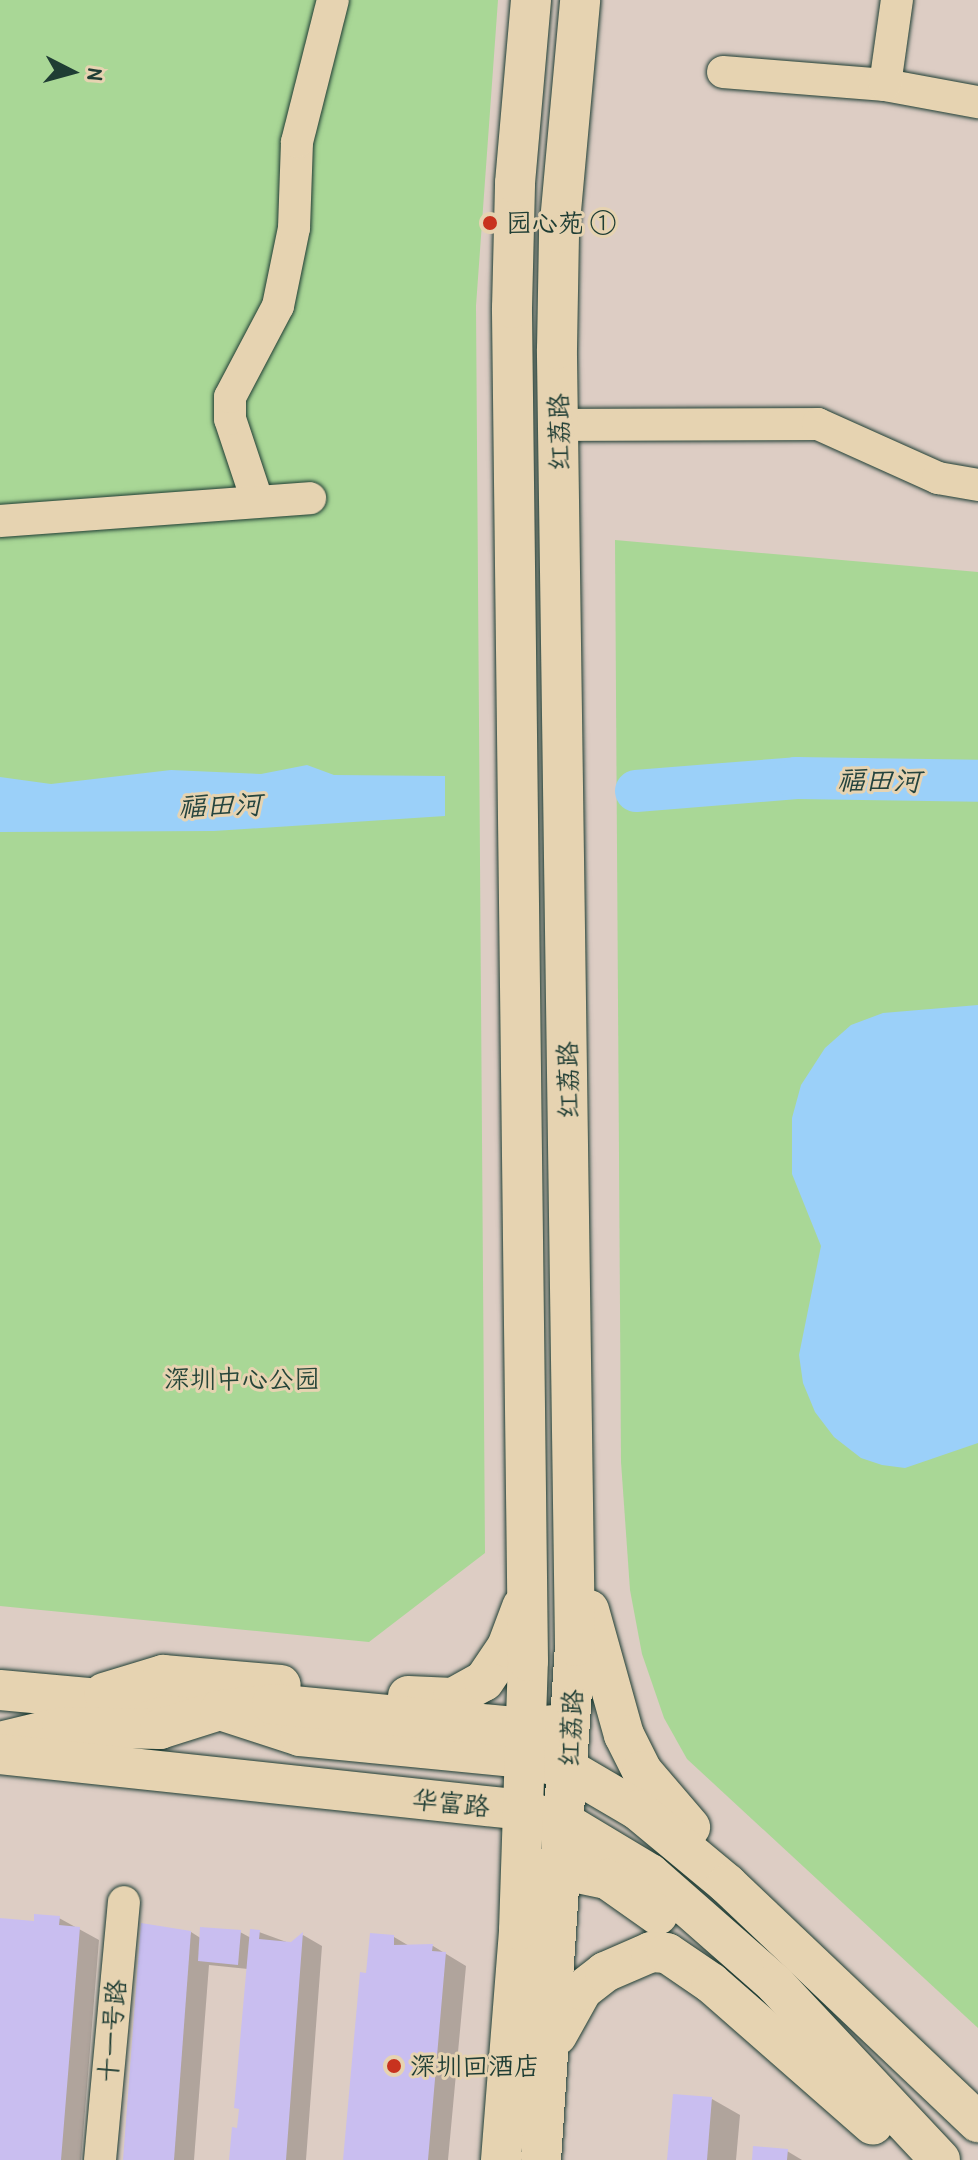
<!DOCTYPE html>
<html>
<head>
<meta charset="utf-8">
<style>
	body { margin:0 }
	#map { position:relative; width:978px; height:2160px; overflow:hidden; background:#ddcdc4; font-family:"Patrick Hand","LXGW WenKai TC",sans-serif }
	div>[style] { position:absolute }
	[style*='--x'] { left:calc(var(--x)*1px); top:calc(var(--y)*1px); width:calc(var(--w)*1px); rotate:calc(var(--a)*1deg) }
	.green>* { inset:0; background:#a9d796 }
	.water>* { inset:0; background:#9bd0f9 }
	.shadow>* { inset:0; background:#0003 }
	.river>* { height:42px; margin:-21px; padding:0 21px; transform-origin:21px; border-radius:21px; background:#9bd0f9 }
	.building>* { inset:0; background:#c9bef0 }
	.roads { filter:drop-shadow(0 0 2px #1f3d34) drop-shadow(0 0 2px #1f3d34) }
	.minor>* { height:32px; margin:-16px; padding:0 16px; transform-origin:16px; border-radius:16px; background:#e6d3b1 }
	.major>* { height:40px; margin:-20px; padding:0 20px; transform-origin:20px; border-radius:20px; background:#e6d3b1 }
	.dots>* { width:22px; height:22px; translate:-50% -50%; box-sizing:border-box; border:4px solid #e6d3b1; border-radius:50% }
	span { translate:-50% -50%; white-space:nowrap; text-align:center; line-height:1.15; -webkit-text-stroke:6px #e6d3b1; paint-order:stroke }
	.poi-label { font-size:26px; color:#1f3d34 }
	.left { translate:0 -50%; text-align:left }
	.street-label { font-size:26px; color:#1f3d34 }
	.park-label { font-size:26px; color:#264539 }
	.water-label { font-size:28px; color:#25443e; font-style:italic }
	.north { position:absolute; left:32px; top:32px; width:80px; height:80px; -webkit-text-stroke:6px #e6d3b1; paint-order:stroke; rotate:96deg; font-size:22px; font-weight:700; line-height:32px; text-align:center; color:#1f3d34 }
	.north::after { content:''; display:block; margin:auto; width:28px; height:36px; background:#1f3d34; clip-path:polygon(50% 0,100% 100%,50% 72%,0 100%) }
</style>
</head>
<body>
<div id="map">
	<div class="green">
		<div style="clip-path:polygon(0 0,498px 0,476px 306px,485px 1553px,369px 1642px,0 1606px)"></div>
		<div style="clip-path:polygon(615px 540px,978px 572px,978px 2028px,687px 1759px,664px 1718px,642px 1654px,630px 1590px,621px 1462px)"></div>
	</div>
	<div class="water">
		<div style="clip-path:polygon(307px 765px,334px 775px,445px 776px,445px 816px,214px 831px,0 832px,0 777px,51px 784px,171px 770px,261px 774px)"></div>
		<div style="clip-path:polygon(978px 1005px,978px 1443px,905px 1468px,882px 1465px,861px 1458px,834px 1437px,815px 1412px,803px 1383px,799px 1355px,821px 1246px,792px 1174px,792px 1118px,801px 1085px,825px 1048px,851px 1025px,883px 1013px)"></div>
	</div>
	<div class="shadow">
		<div style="clip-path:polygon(59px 1918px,99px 1940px,81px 2160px,0 2160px,0 1920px,36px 1924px)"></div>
		<div style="clip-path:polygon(191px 1932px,202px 1939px,240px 1932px,251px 1938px,259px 1932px,292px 1944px,303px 1935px,322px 1946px,306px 2160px,231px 2160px,239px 2130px,248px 1969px,209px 1965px,194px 2160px,125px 2160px)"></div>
		<div style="clip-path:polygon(394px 1937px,411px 1947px,433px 1946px,466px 1966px,448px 2160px,345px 2160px,368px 1975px)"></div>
		<div style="clip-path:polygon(712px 2099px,740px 2115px,736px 2160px,669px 2160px)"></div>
		<div style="clip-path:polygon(787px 2151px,802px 2160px,754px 2160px)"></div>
	</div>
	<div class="river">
		<div style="--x:636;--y:791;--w:161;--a:-4.6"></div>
		<div style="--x:796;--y:778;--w:182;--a:0.9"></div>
	</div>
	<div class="building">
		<div style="clip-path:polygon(34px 1914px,60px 1916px,59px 1925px,80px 1927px,61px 2160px,0 2160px,0 1918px,34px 1921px)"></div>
		<div style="clip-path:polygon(141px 1923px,191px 1931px,174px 2160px,123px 2160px)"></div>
		<div style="clip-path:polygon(200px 1927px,241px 1930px,238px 1965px,198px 1961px)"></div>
		<div style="clip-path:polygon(250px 1929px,260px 1930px,259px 1939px,291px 1942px,303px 1932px,286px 2160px,229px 2160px,232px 2127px,237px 2128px,239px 2109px,234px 2108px)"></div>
		<div style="clip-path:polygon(370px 1933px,394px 1935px,394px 1945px,433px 1944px,432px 1951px,446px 1952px,428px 2160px,343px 2160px,360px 1972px,366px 1973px)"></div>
		<div style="clip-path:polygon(673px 2094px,712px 2097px,707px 2160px,667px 2160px)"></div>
		<div style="clip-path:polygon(753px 2146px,788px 2149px,787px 2160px,752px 2160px)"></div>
	</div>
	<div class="roads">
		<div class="minor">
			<div style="--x:723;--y:72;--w:163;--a:4.6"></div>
			<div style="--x:885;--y:85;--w:95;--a:10.4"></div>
			<div style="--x:885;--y:85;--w:86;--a:-82"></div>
			<div style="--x:559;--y:425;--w:259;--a:-0.2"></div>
			<div style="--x:818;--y:424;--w:132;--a:24.2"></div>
			<div style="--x:938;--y:478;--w:41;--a:9.9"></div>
			<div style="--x:257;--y:500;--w:85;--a:-108.4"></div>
			<div style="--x:230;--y:419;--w:22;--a:-90"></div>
			<div style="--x:230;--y:397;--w:103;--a:-62.2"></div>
			<div style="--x:278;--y:306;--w:80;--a:-78.4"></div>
			<div style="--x:294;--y:228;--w:86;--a:-88"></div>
			<div style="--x:297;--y:142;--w:146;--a:-75.8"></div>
			<div style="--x:0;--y:521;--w:311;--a:-4.2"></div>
			<div style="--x:100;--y:2160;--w:259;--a:-84.7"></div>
		</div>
		<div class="major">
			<div style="--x:589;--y:1610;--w:130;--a:74.4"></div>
			<div style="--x:624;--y:1735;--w:40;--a:63.4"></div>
			<div style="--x:642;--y:1771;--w:74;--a:49.4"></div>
			<div style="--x:0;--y:1690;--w:221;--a:5.2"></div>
			<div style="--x:220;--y:1710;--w:84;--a:18"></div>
			<div style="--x:300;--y:1736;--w:226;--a:5.6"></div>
			<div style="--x:525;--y:1758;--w:44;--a:14.3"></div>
			<div style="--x:568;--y:1769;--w:81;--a:30.4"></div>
			<div style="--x:638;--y:1810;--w:116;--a:39.7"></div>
			<div style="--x:727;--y:1884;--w:346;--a:43.5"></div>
			<div style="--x:104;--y:1693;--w:62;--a:-17"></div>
			<div style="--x:163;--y:1675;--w:118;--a:4.8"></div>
			<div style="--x:408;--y:1696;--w:45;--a:2.5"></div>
			<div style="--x:453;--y:1698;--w:35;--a:-29"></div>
			<div style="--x:484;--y:1681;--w:41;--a:-55.9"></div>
			<div style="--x:507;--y:1647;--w:43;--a:-69.4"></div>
			<div style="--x:0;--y:1742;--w:64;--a:-13.6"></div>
			<div style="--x:62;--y:1727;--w:98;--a:1.2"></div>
			<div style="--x:160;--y:1729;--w:63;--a:-17.6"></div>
			<div style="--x:220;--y:1710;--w:52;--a:-6.6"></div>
			<div style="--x:272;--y:1704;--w:255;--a:5.4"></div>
			<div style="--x:526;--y:1728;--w:27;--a:-6"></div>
			<div style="--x:0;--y:1754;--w:526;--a:6.11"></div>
			<div style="--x:523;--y:1810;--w:44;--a:17.2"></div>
			<div style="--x:565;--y:1823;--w:99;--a:31"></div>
			<div style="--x:650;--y:1874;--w:167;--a:41.3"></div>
			<div style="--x:775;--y:1984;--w:241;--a:46.8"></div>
			<div style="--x:539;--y:1872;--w:24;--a:-5"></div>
			<div style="--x:563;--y:1870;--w:45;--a:11.6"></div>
			<div style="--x:607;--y:1879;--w:62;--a:35.2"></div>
			<div style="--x:557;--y:2035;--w:51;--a:-60.9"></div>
			<div style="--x:582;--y:1990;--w:29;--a:-38"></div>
			<div style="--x:605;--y:1972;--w:50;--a:-23.5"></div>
			<div style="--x:651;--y:1952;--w:16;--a:4"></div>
			<div style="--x:667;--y:1953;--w:53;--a:34.3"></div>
			<div style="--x:711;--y:1983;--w:215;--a:41.2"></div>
			<div style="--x:501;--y:2160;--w:231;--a:-85.5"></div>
			<div style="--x:519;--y:1930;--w:269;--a:-88.1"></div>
			<div style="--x:528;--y:1661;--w:1353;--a:-90.68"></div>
			<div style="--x:512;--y:308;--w:125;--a:-88.6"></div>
			<div style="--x:515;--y:183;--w:184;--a:-85"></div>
			<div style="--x:541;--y:2160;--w:515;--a:-86.22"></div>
			<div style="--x:575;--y:1646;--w:1297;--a:-90.8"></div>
			<div style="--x:557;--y:349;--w:116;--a:-89"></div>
			<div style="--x:559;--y:233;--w:234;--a:-84.8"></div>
		</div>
	</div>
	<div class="dots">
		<div style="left:490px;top:223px;background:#c8321e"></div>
		<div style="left:394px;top:2066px;background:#c8321e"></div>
	</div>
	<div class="poi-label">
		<span class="left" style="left:506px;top:223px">园心苑 ①</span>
		<span class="left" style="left:410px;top:2066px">深圳回酒店</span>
	</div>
	<div class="street-label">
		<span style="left:559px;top:432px;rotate:-91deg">红荔路</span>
		<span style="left:568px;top:1080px;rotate:-91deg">红荔路</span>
		<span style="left:571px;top:1728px;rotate:-87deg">红荔路</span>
		<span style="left:451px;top:1803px;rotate:6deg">华富路</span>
		<span style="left:112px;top:2031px;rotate:-85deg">十一号路</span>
	</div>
	<div class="park-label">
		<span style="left:242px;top:1379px">深圳中心公园</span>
	</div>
	<div class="water-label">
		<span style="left:879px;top:780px;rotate:1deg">福田河</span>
		<span style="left:220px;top:805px;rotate:-2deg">福田河</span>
	</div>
	<div class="north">N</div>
</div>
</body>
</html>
